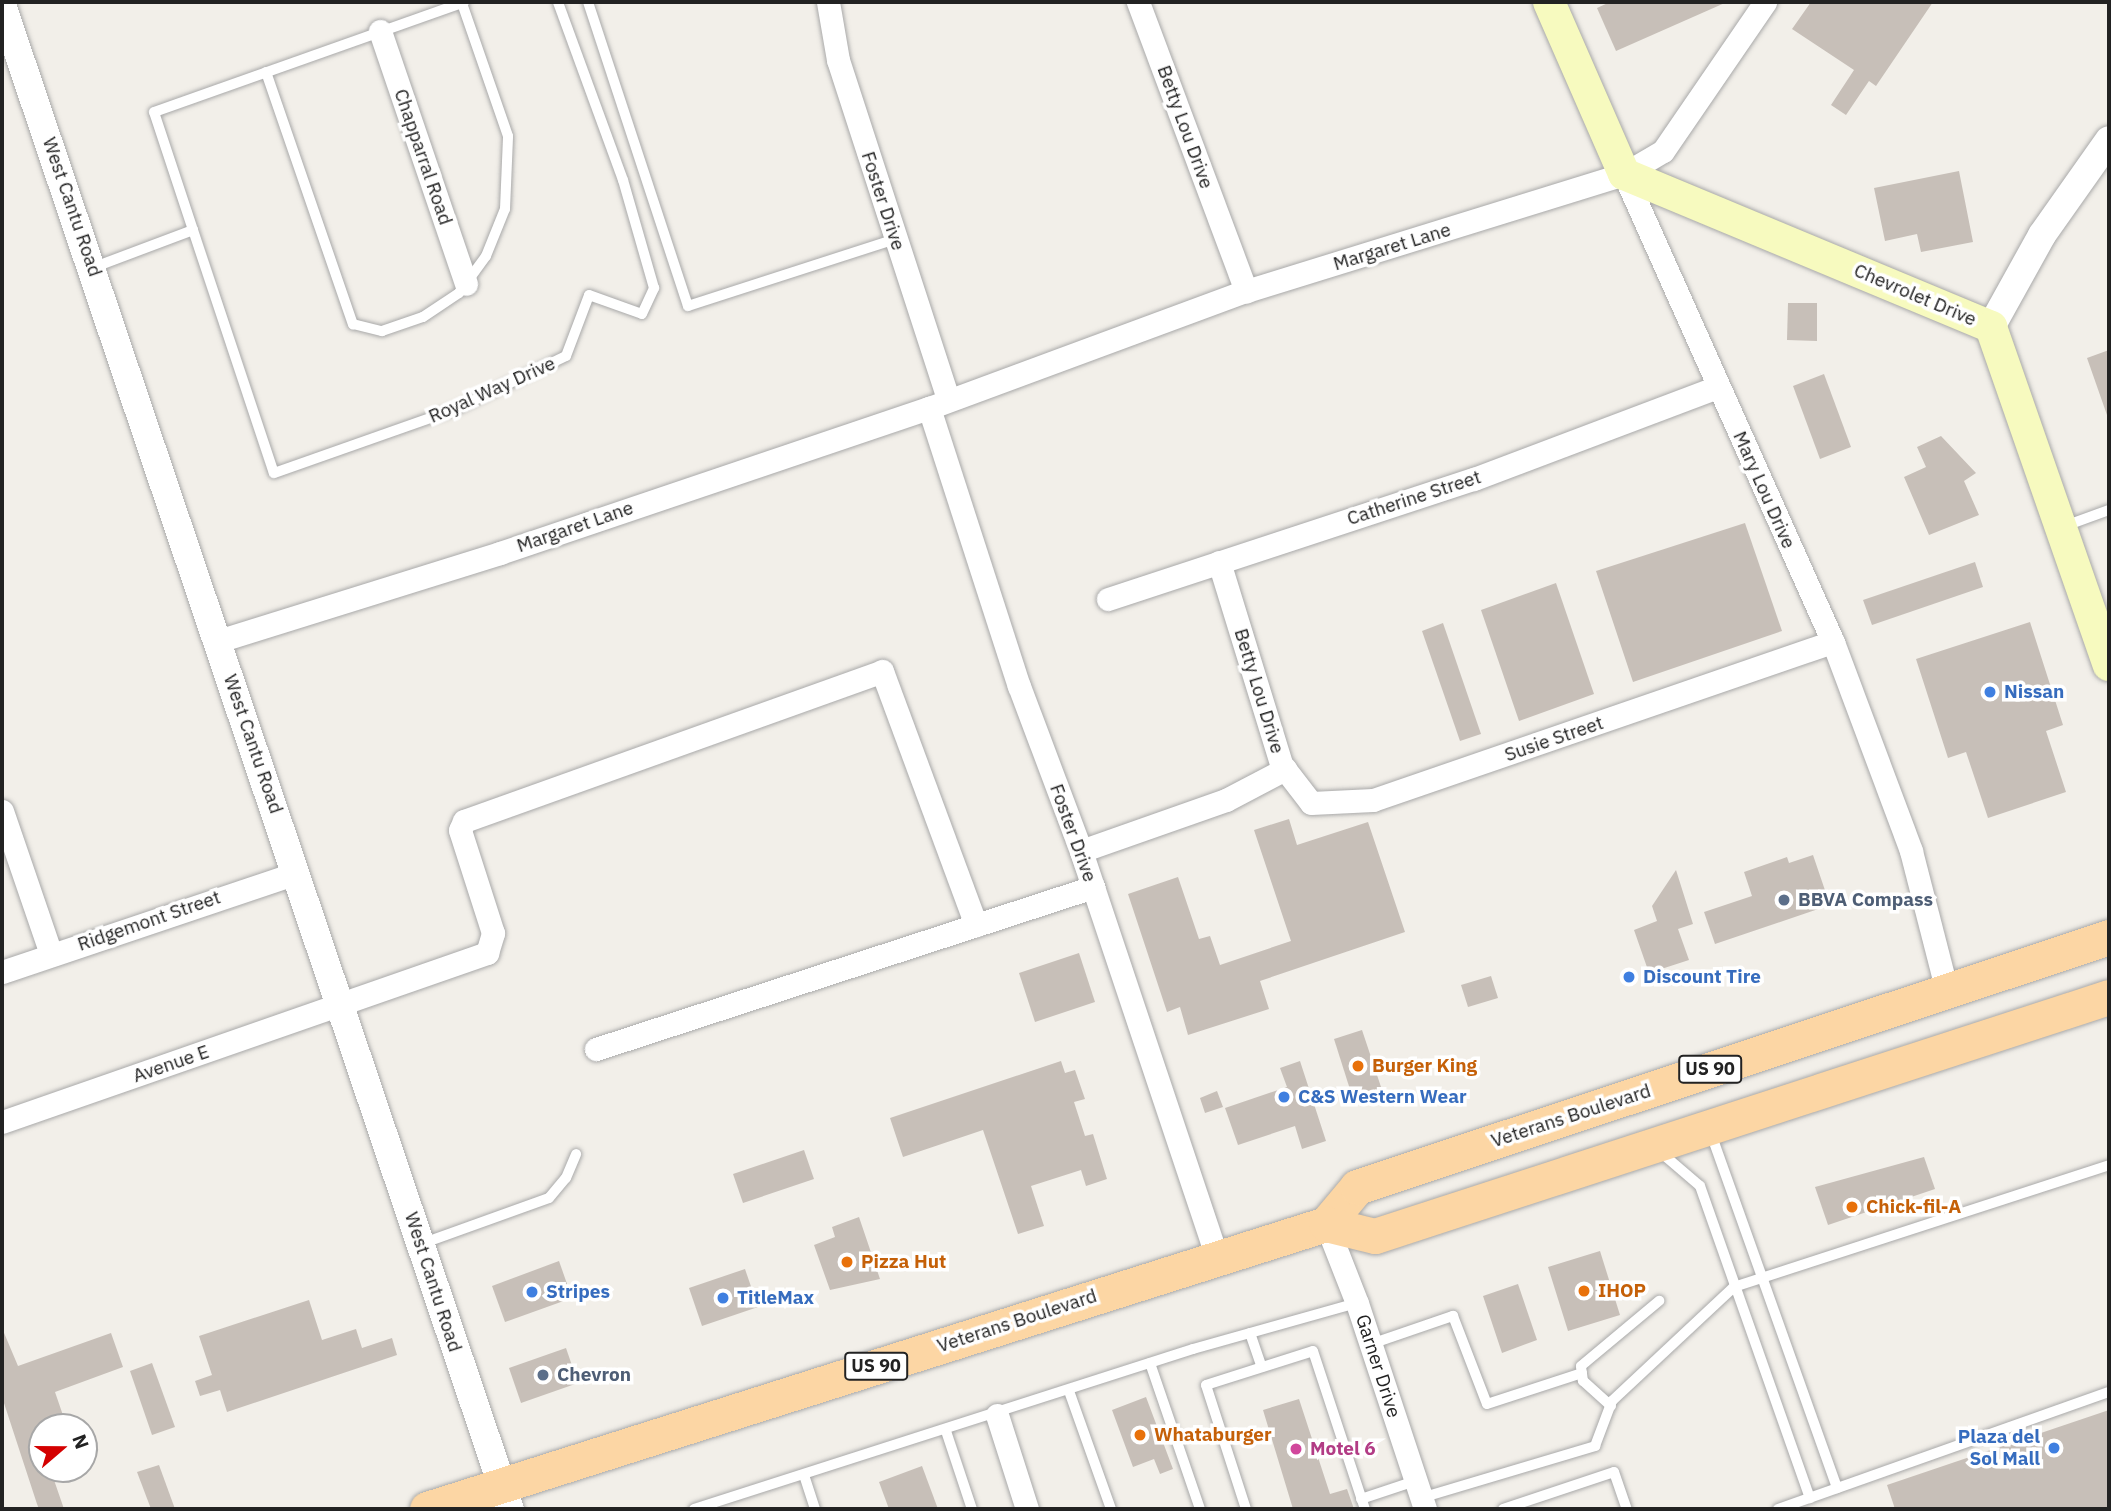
<!DOCTYPE html>
<html>
<head>
<meta charset="utf-8">
<style>
	body { margin:0 }
	#map { position:relative; width:2111px; height:1511px; overflow:hidden; background:#f2efe9; font-family:"IBM Plex Sans",sans-serif }
	div>[style] { position:absolute }
	[style*='--x'] { left:calc(var(--x)*1px); top:calc(var(--y)*1px); width:calc(var(--w)*1px); rotate:calc(var(--a)*1deg) }
	.building>* { inset:0; background:#c7bfb8 }
	.roads { filter:drop-shadow(0 0 2px #a9a9a9) drop-shadow(0 0 2px #a9a9a9) }
	.service>* { height:10px; margin:-5px; padding:0 5px; transform-origin:5px; border-radius:5px; background:#fff }
	.minor>* { height:23px; margin:-11.5px; padding:0 11.5px; transform-origin:11.5px; border-radius:11.5px; background:#fff }
	.tertiary>* { height:28px; margin:-14px; padding:0 14px; transform-origin:14px; border-radius:14px; background:#fff }
	.secondary>* { height:32px; margin:-16px; padding:0 16px; transform-origin:16px; border-radius:16px; background:#f7fabf }
	.primary>* { height:35px; margin:-17.5px; padding:0 17.5px; transform-origin:17.5px; border-radius:17.5px; background:#fcd6a4 }
	.dots>* { width:19px; height:19px; translate:-50% -50%; box-sizing:border-box; border:4px solid #fff; border-radius:50% }
	span { translate:-50% -50%; white-space:nowrap; text-align:center; line-height:1.15; -webkit-text-stroke:7px #fff; paint-order:stroke }
	.shield-label span { padding:2px 5px; background:#fff; border:2px solid; border-radius:5px; -webkit-text-stroke-width:0 }
	.shield-label { font-size:18px; color:#222; font-weight:700 }
	.street-label { font-size:19px; color:#222 }
	.shop-label { font-size:19px; color:#366cbe; font-weight:700 }
	.left { translate:0 -50%; text-align:left }
	.right { translate:-100% -50%; text-align:right }
	.service-label { font-size:19px; color:#4e5e75; font-weight:700 }
	.food-label { font-size:19px; color:#c56008; font-weight:700 }
	.hotel-label { font-size:19px; color:#b23c85; font-weight:700 }
	.frame { position:absolute; inset:0; border:4px solid #222; pointer-events:none }
	.north { position:absolute; left:28px; top:1413px; width:70px; height:70px; box-sizing:border-box; background:#fff; border:2px solid #a7a7a7; border-radius:50%; rotate:70deg; font-size:19px; font-weight:700; line-height:28px; text-align:center; color:#222 }
	.north::after { content:''; display:block; margin:auto; width:24px; height:32px; background:#d40000; clip-path:polygon(50% 0,100% 100%,50% 72%,0 100%) }
</style>
</head>
<body>
<div id="map">
	<div class="building">
		<div style="clip-path:polygon(1610px 2px,1727px 2px,1616px 51px,1597px 8px)"></div>
		<div style="clip-path:polygon(1811px 2px,1933px 2px,1876px 86px,1869px 81px,1846px 115px,1831px 105px,1854px 70px,1792px 29px)"></div>
		<div style="clip-path:polygon(1959px 171px,1973px 242px,1921px 252px,1917px 234px,1885px 241px,1874px 188px)"></div>
		<div style="clip-path:polygon(1788px 303px,1817px 303px,1817px 341px,1787px 340px)"></div>
		<div style="clip-path:polygon(2109px 350px,2109px 414px,2107px 415px,2087px 358px)"></div>
		<div style="clip-path:polygon(1824px 374px,1851px 447px,1820px 459px,1793px 386px)"></div>
		<div style="clip-path:polygon(1941px 436px,1976px 473px,1964px 481px,1979px 515px,1929px 535px,1904px 477px,1926px 467px,1917px 447px)"></div>
		<div style="clip-path:polygon(1745px 523px,1782px 631px,1633px 682px,1596px 571px)"></div>
		<div style="clip-path:polygon(1975px 562px,1983px 587px,1872px 625px,1863px 600px)"></div>
		<div style="clip-path:polygon(1556px 583px,1594px 694px,1519px 721px,1481px 610px)"></div>
		<div style="clip-path:polygon(2030px 622px,2063px 725px,2046px 731px,2066px 792px,1988px 818px,1966px 752px,1948px 758px,1916px 659px)"></div>
		<div style="clip-path:polygon(1443px 623px,1481px 734px,1460px 741px,1422px 631px)"></div>
		<div style="clip-path:polygon(1289px 819px,1297px 845px,1368px 822px,1405px 932px,1260px 981px,1269px 1009px,1188px 1035px,1180px 1007px,1167px 1012px,1128px 894px,1178px 877px,1199px 939px,1210px 936px,1220px 965px,1291px 941px,1254px 830px)"></div>
		<div style="clip-path:polygon(1813px 855px,1830px 905px,1715px 944px,1704px 912px,1752px 896px,1744px 872px,1787px 857px,1789px 863px)"></div>
		<div style="clip-path:polygon(1676px 870px,1693px 924px,1678px 929px,1689px 960px,1649px 973px,1634px 930px,1657px 921px,1652px 906px)"></div>
		<div style="clip-path:polygon(1079px 953px,1095px 1002px,1035px 1022px,1019px 973px)"></div>
		<div style="clip-path:polygon(1491px 976px,1498px 998px,1468px 1007px,1461px 985px)"></div>
		<div style="clip-path:polygon(1362px 1030px,1383px 1093px,1354px 1102px,1334px 1039px)"></div>
		<div style="clip-path:polygon(1061px 1061px,1065px 1073px,1075px 1070px,1085px 1099px,1074px 1102px,1085px 1136px,1093px 1134px,1107px 1179px,1086px 1186px,1081px 1170px,1031px 1186px,1044px 1226px,1018px 1234px,983px 1130px,903px 1157px,890px 1118px)"></div>
		<div style="clip-path:polygon(1300px 1061px,1326px 1141px,1302px 1149px,1295px 1126px,1238px 1145px,1225px 1108px,1287px 1087px,1280px 1068px)"></div>
		<div style="clip-path:polygon(1217px 1091px,1223px 1107px,1205px 1113px,1200px 1098px)"></div>
		<div style="clip-path:polygon(804px 1150px,814px 1179px,743px 1203px,733px 1174px)"></div>
		<div style="clip-path:polygon(1924px 1157px,1935px 1189px,1828px 1225px,1815px 1187px)"></div>
		<div style="clip-path:polygon(859px 1217px,880px 1279px,830px 1290px,814px 1245px,835px 1237px,832px 1227px)"></div>
		<div style="clip-path:polygon(1600px 1251px,1620px 1315px,1568px 1331px,1548px 1267px)"></div>
		<div style="clip-path:polygon(559px 1261px,572px 1298px,505px 1322px,492px 1286px)"></div>
		<div style="clip-path:polygon(745px 1269px,758px 1307px,702px 1326px,689px 1288px)"></div>
		<div style="clip-path:polygon(1518px 1284px,1537px 1340px,1502px 1353px,1483px 1296px)"></div>
		<div style="clip-path:polygon(309px 1300px,322px 1340px,356px 1329px,362px 1348px,392px 1338px,397px 1355px,227px 1412px,220px 1390px,200px 1396px,195px 1381px,212px 1375px,199px 1336px)"></div>
		<div style="clip-path:polygon(2px 1328px,18px 1366px,111px 1333px,123px 1367px,55px 1392px,67px 1427px,42px 1427px,42px 1469px,80px 1471px,54px 1480px,64px 1509px,39px 1509px,37px 1504px,2px 1397px)"></div>
		<div style="clip-path:polygon(566px 1348px,578px 1383px,521px 1403px,509px 1368px)"></div>
		<div style="clip-path:polygon(152px 1363px,175px 1427px,152px 1435px,130px 1371px)"></div>
		<div style="clip-path:polygon(1146px 1397px,1173px 1469px,1160px 1474px,1154px 1459px,1133px 1467px,1112px 1410px)"></div>
		<div style="clip-path:polygon(1299px 1399px,1330px 1494px,1347px 1489px,1354px 1509px,1293px 1509px,1263px 1410px)"></div>
		<div style="clip-path:polygon(2109px 1410px,2109px 1509px,1895px 1509px,1887px 1485px)"></div>
		<div style="clip-path:polygon(159px 1465px,175px 1509px,151px 1509px,137px 1472px)"></div>
		<div style="clip-path:polygon(922px 1466px,938px 1509px,889px 1509px,879px 1482px)"></div>
	</div>
	<div class="roads">
		<div class="service">
			<div style="--x:588;--y:2;--w:320;--a:71.8"></div>
			<div style="--x:688;--y:306;--w:218;--a:-17.9"></div>
			<div style="--x:266;--y:72;--w:267;--a:71"></div>
			<div style="--x:353;--y:324;--w:30;--a:14"></div>
			<div style="--x:382;--y:331;--w:43;--a:-18.9"></div>
			<div style="--x:423;--y:317;--w:43;--a:-33.7"></div>
			<div style="--x:459;--y:293;--w:46;--a:-53.9"></div>
			<div style="--x:486;--y:256;--w:51;--a:-68"></div>
			<div style="--x:505;--y:209;--w:73;--a:-87.6"></div>
			<div style="--x:508;--y:136;--w:141;--a:-109.1"></div>
			<div style="--x:193;--y:230;--w:256;--a:71.6"></div>
			<div style="--x:274;--y:473;--w:193;--a:-19.4"></div>
			<div style="--x:456;--y:409;--w:122;--a:-25.7"></div>
			<div style="--x:566;--y:356;--w:65;--a:-69.3"></div>
			<div style="--x:589;--y:295;--w:56;--a:19.7"></div>
			<div style="--x:642;--y:314;--w:29;--a:-65"></div>
			<div style="--x:654;--y:288;--w:112;--a:-106"></div>
			<div style="--x:623;--y:180;--w:189;--a:-110.1"></div>
			<div style="--x:92;--y:268;--w:108;--a:-20.6"></div>
			<div style="--x:193;--y:230;--w:124;--a:-108.3"></div>
			<div style="--x:154;--y:112;--w:329;--a:-19.5"></div>
			<div style="--x:2062;--y:527;--w:50;--a:-19.9"></div>
			<div style="--x:1710;--y:1131;--w:379;--a:70.4"></div>
			<div style="--x:1658;--y:1150;--w:55;--a:40.6"></div>
			<div style="--x:1700;--y:1186;--w:331;--a:70.6"></div>
			<div style="--x:421;--y:1244;--w:136;--a:-19.8"></div>
			<div style="--x:549;--y:1198;--w:26;--a:-50"></div>
			<div style="--x:566;--y:1178;--w:26;--a:-67"></div>
			<div style="--x:1250;--y:1333;--w:36;--a:71"></div>
			<div style="--x:1371;--y:1344;--w:87;--a:-18.9"></div>
			<div style="--x:1453;--y:1316;--w:94;--a:68.9"></div>
			<div style="--x:1487;--y:1404;--w:100;--a:-18.1"></div>
			<div style="--x:1150;--y:1363;--w:154;--a:71.1"></div>
			<div style="--x:1069;--y:1391;--w:125;--a:70.4"></div>
			<div style="--x:1611;--y:1406;--w:38;--a:-138"></div>
			<div style="--x:1583;--y:1381;--w:15;--a:-98"></div>
			<div style="--x:1581;--y:1366;--w:102;--a:-39.8"></div>
			<div style="--x:946;--y:1431;--w:82;--a:71.6"></div>
			<div style="--x:804;--y:1475;--w:36;--a:72"></div>
			<div style="--x:1421;--y:1498;--w:182;--a:-16.6"></div>
			<div style="--x:1595;--y:1446;--w:48;--a:-69.3"></div>
			<div style="--x:1612;--y:1401;--w:167;--a:-43.1"></div>
			<div style="--x:1734;--y:1287;--w:394;--a:-18"></div>
			<div style="--x:1361;--y:1499;--w:57;--a:-18.4"></div>
			<div style="--x:694;--y:1509;--w:524;--a:-17.78"></div>
			<div style="--x:1193;--y:1349;--w:170;--a:-15.7"></div>
			<div style="--x:1246;--y:1509;--w:130;--a:-107.9"></div>
			<div style="--x:1206;--y:1385;--w:112;--a:-17.6"></div>
			<div style="--x:1313;--y:1351;--w:166;--a:71.8"></div>
			<div style="--x:1503;--y:1509;--w:117;--a:-18.4"></div>
			<div style="--x:1614;--y:1472;--w:39;--a:71"></div>
			<div style="--x:1778;--y:1509;--w:351;--a:-19.5"></div>
		</div>
		<div class="minor">
			<div style="--x:828;--y:2;--w:59;--a:80.2"></div>
			<div style="--x:838;--y:60;--w:356;--a:72"></div>
			<div style="--x:1138;--y:2;--w:309;--a:69.5"></div>
			<div style="--x:380;--y:31;--w:267;--a:71.2"></div>
			<div style="--x:1624;--y:174;--w:513;--a:65.94"></div>
			<div style="--x:1833;--y:642;--w:223;--a:69.5"></div>
			<div style="--x:1911;--y:851;--w:145;--a:75.6"></div>
			<div style="--x:929;--y:408;--w:292;--a:72.1"></div>
			<div style="--x:1019;--y:686;--w:176;--a:69.4"></div>
			<div style="--x:1081;--y:851;--w:429;--a:71.5"></div>
			<div style="--x:1219;--y:562;--w:211;--a:72.9"></div>
			<div style="--x:1281;--y:764;--w:49;--a:52.4"></div>
			<div style="--x:1311;--y:803;--w:62;--a:-2.8"></div>
			<div style="--x:1373;--y:800;--w:486;--a:-19"></div>
			<div style="--x:1108;--y:599;--w:385;--a:-18.2"></div>
			<div style="--x:1474;--y:479;--w:260;--a:-20.7"></div>
			<div style="--x:218;--y:641;--w:295;--a:-17.3"></div>
			<div style="--x:500;--y:553;--w:453;--a:-18.7"></div>
			<div style="--x:929;--y:408;--w:338;--a:-20.3"></div>
			<div style="--x:1246;--y:291;--w:396;--a:-17.2"></div>
			<div style="--x:1624;--y:174;--w:45;--a:-30.5"></div>
			<div style="--x:1663;--y:151;--w:181;--a:-55.6"></div>
			<div style="--x:2;--y:811;--w:151;--a:71.1"></div>
			<div style="--x:1081;--y:851;--w:154;--a:-19.4"></div>
			<div style="--x:1226;--y:800;--w:67;--a:-27.7"></div>
			<div style="--x:2;--y:972;--w:311;--a:-18.6"></div>
			<div style="--x:596;--y:1049;--w:523;--a:-18.05"></div>
			<div style="--x:2;--y:1122;--w:514;--a:-19.21"></div>
			<div style="--x:487;--y:953;--w:21;--a:-73"></div>
			<div style="--x:493;--y:933;--w:108;--a:-107.8"></div>
			<div style="--x:460;--y:830;--w:10;--a:-66"></div>
			<div style="--x:464;--y:821;--w:444;--a:-19.7"></div>
			<div style="--x:882;--y:671;--w:271;--a:69.7"></div>
			<div style="--x:1326;--y:1224;--w:85;--a:68.6"></div>
			<div style="--x:1357;--y:1303;--w:217;--a:71.7"></div>
			<div style="--x:997;--y:1415;--w:99;--a:72.3"></div>
		</div>
		<div class="tertiary">
			<div style="--x:2;--y:5;--w:1587;--a:71.34"></div>
			<div style="--x:1991;--y:327;--w:105;--a:-61"></div>
			<div style="--x:2042;--y:235;--w:116;--a:-54.8"></div>
		</div>
		<div class="secondary">
			<div style="--x:1549;--y:2;--w:188;--a:66.4"></div>
			<div style="--x:1624;--y:174;--w:398;--a:22.6"></div>
			<div style="--x:1991;--y:327;--w:358;--a:70.8"></div>
		</div>
		<div class="primary">
			<div style="--x:1326;--y:1224;--w:48;--a:-50"></div>
			<div style="--x:1357;--y:1187;--w:792;--a:-18.39"></div>
			<div style="--x:427;--y:1509;--w:943;--a:-17.59"></div>
			<div style="--x:1326;--y:1224;--w:50;--a:13.8"></div>
			<div style="--x:1375;--y:1236;--w:772;--a:-18.04"></div>
		</div>
	</div>
	<div class="dots">
		<div style="left:1990px;top:692px;background:#3f7fe0"></div>
		<div style="left:1784px;top:900px;background:#5c6f8a"></div>
		<div style="left:1629px;top:977px;background:#3f7fe0"></div>
		<div style="left:1358px;top:1066px;background:#e8710a"></div>
		<div style="left:1284px;top:1097px;background:#3f7fe0"></div>
		<div style="left:1852px;top:1207px;background:#e8710a"></div>
		<div style="left:847px;top:1262px;background:#e8710a"></div>
		<div style="left:1584px;top:1291px;background:#e8710a"></div>
		<div style="left:532px;top:1292px;background:#3f7fe0"></div>
		<div style="left:723px;top:1298px;background:#3f7fe0"></div>
		<div style="left:543px;top:1375px;background:#5c6f8a"></div>
		<div style="left:1140px;top:1435px;background:#e8710a"></div>
		<div style="left:2054px;top:1448px;background:#3f7fe0"></div>
		<div style="left:1296px;top:1449px;background:#d1479c"></div>
	</div>
	<div class="shield-label">
		<span style="left:1710px;top:1069px">US 90</span>
		<span style="left:876px;top:1366px">US 90</span>
	</div>
	<div class="street-label">
		<span style="left:1185px;top:127px;rotate:70deg">Betty Lou Drive</span>
		<span style="left:423px;top:157px;rotate:71deg">Chapparral Road</span>
		<span style="left:883px;top:201px;rotate:72deg">Foster Drive</span>
		<span style="left:72px;top:207px;rotate:71deg">West Cantu Road</span>
		<span style="left:1392px;top:247px;rotate:-17deg">Margaret Lane</span>
		<span style="left:1915px;top:295px;rotate:23deg">Chevrolet Drive</span>
		<span style="left:492px;top:390px;rotate:-24deg">Royal Way Drive</span>
		<span style="left:1764px;top:490px;rotate:66deg">Mary Lou Drive</span>
		<span style="left:1414px;top:498px;rotate:-18deg">Catherine Street</span>
		<span style="left:575px;top:527px;rotate:-19deg">Margaret Lane</span>
		<span style="left:1259px;top:691px;rotate:73deg">Betty Lou Drive</span>
		<span style="left:1554px;top:739px;rotate:-19deg">Susie Street</span>
		<span style="left:253px;top:744px;rotate:71deg">West Cantu Road</span>
		<span style="left:1073px;top:833px;rotate:70deg">Foster Drive</span>
		<span style="left:149px;top:921px;rotate:-19deg">Ridgemont Street</span>
		<span style="left:171px;top:1064px;rotate:-19deg">Avenue E</span>
		<span style="left:1571px;top:1116px;rotate:-18deg">Veterans Boulevard</span>
		<span style="left:433px;top:1282px;rotate:72deg">West Cantu Road</span>
		<span style="left:1017px;top:1321px;rotate:-18deg">Veterans Boulevard</span>
		<span style="left:1378px;top:1366px;rotate:72deg">Garner Drive</span>
	</div>
	<div class="shop-label">
		<span class="left" style="left:2004px;top:692px">Nissan</span>
		<span class="left" style="left:1643px;top:977px">Discount Tire</span>
		<span class="left" style="left:1298px;top:1097px">C&amp;S Western Wear</span>
		<span class="left" style="left:546px;top:1292px">Stripes</span>
		<span class="left" style="left:737px;top:1298px">TitleMax</span>
		<span class="right" style="left:2040px;top:1448px">Plaza del<br>Sol Mall</span>
	</div>
	<div class="service-label">
		<span class="left" style="left:1798px;top:900px">BBVA Compass</span>
		<span class="left" style="left:557px;top:1375px">Chevron</span>
	</div>
	<div class="food-label">
		<span class="left" style="left:1372px;top:1066px">Burger King</span>
		<span class="left" style="left:1866px;top:1207px">Chick-fil-A</span>
		<span class="left" style="left:861px;top:1262px">Pizza Hut</span>
		<span class="left" style="left:1598px;top:1291px">IHOP</span>
		<span class="left" style="left:1154px;top:1435px">Whataburger</span>
	</div>
	<div class="hotel-label">
		<span class="left" style="left:1310px;top:1449px">Motel 6</span>
	</div>
	<div class="frame"></div>
	<div class="north">N</div>
</div>
</body>
</html>
